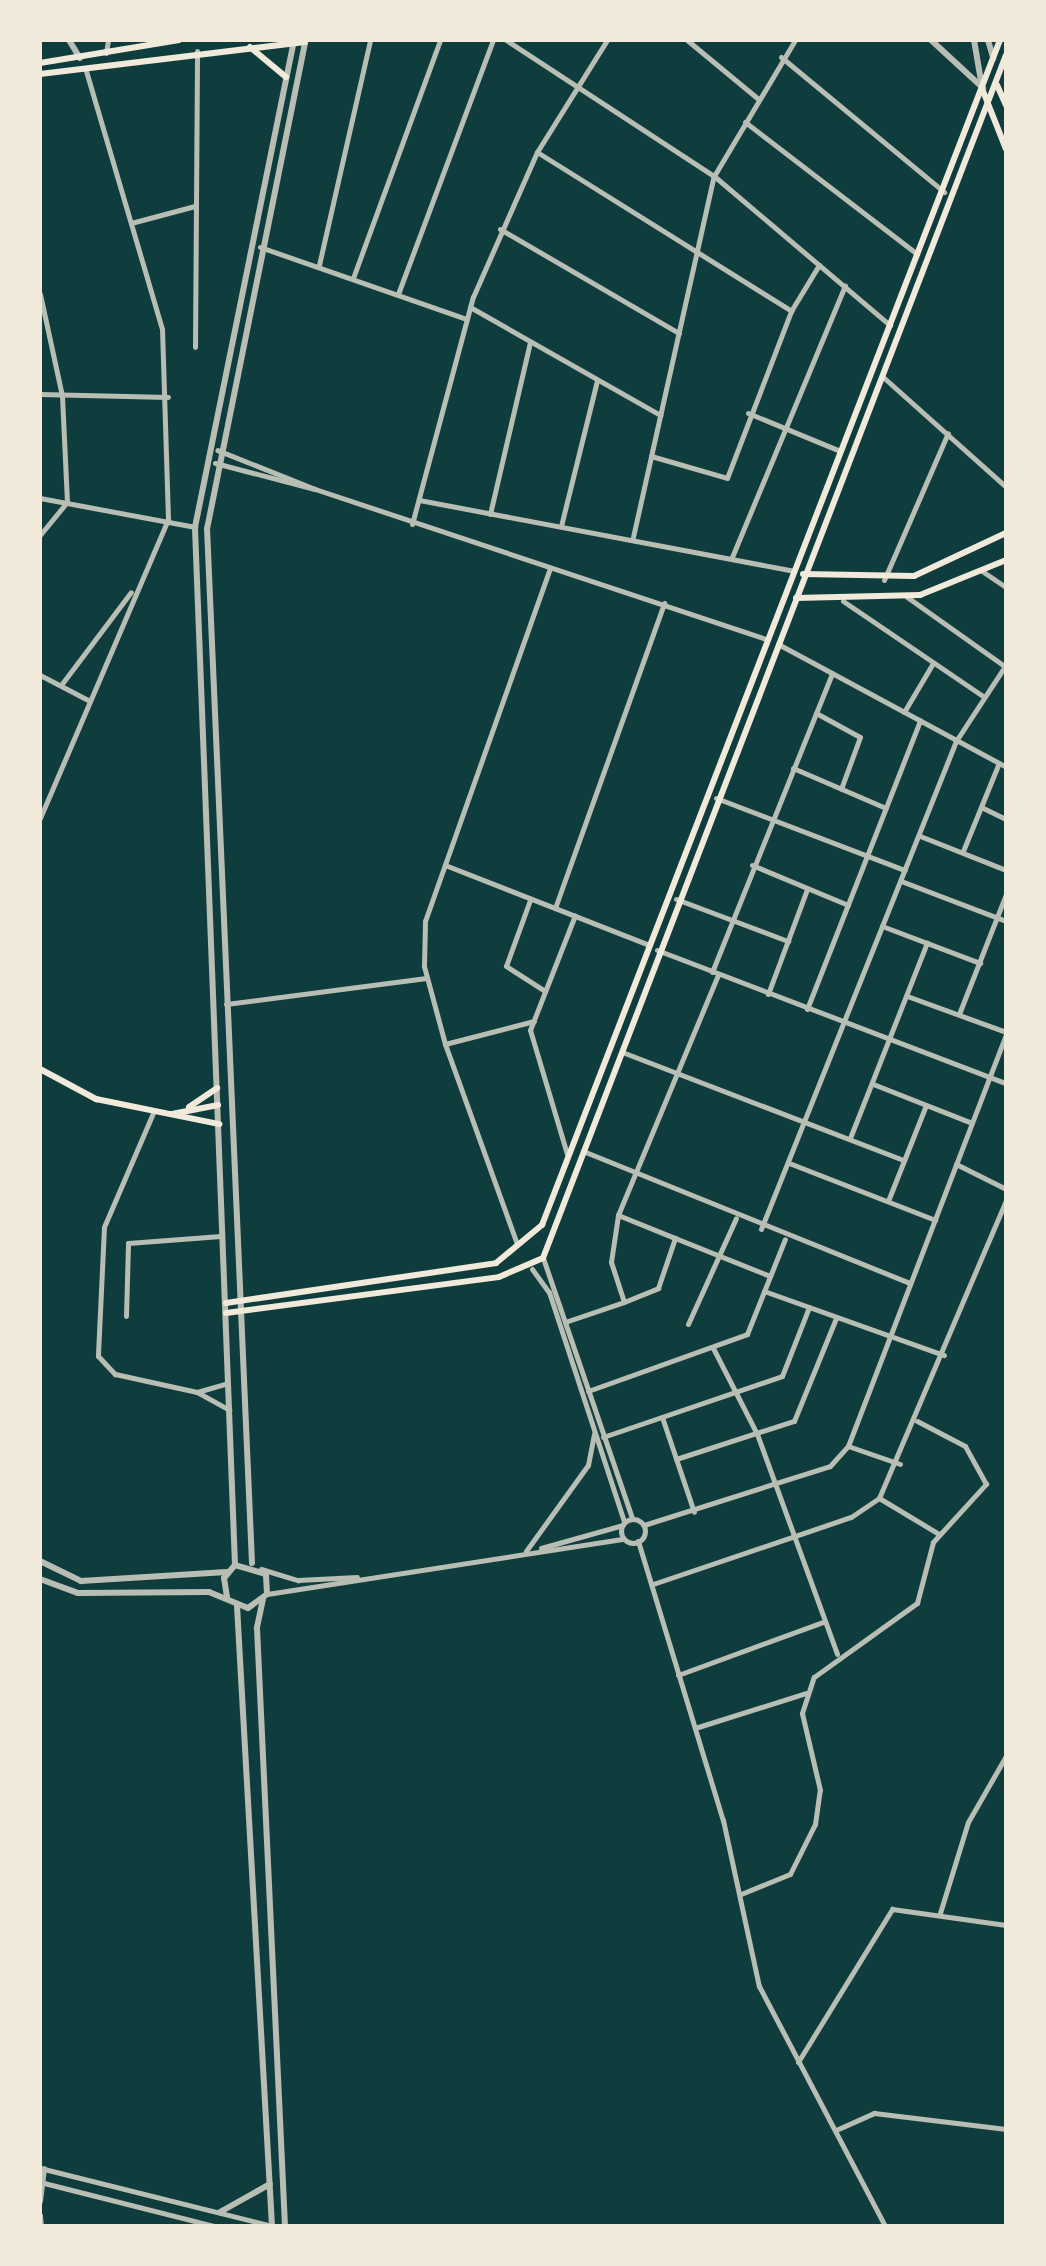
<!DOCTYPE html>
<html>
<head>
<meta charset="utf-8">
<style>
	body { margin:0 }
	#map { position:relative; width:1046px; height:2266px; overflow:hidden; background:#0f3d3e; font-family:"Noto Sans",sans-serif }
	div>[style] { position:absolute }
	[style*='--x'] { left:calc(var(--x)*1px); top:calc(var(--y)*1px); width:calc(var(--w)*1px); rotate:calc(var(--a)*1deg) }
	.minor>* { height:5px; margin:-2.5px; padding:0 2.5px; transform-origin:2.5px; border-radius:2.5px; background:#b8beb3 }
	.minor>.ring { margin:-2.5px; padding:0; box-sizing:content-box; background:none; border:5px solid #b8beb3; border-radius:50% }
	.tertiary>* { height:6px; margin:-3px; padding:0 3px; transform-origin:3px; border-radius:3px; background:#b8beb3 }
	.secondary>* { height:6px; margin:-3px; padding:0 3px; transform-origin:3px; border-radius:3px; background:#f1e9da }
	span { translate:-50% -50%; white-space:nowrap; text-align:center; line-height:1.15; -webkit-text-stroke:10px #f1e9da; paint-order:stroke }
	.frame { position:absolute; inset:0; border:42px solid #f1e9da; pointer-events:none }
</style>
</head>
<body>
<div id="map">
	<div class="minor">
		<div style="--x:506;--y:40;--w:249;--a:33.2"></div>
		<div style="--x:714;--y:176;--w:231;--a:40.3"></div>
		<div style="--x:687;--y:40;--w:91;--a:39.6"></div>
		<div style="--x:106;--y:53;--w:13;--a:-81"></div>
		<div style="--x:781;--y:57;--w:212;--a:39.6"></div>
		<div style="--x:745;--y:122;--w:217;--a:37.5"></div>
		<div style="--x:537;--y:152;--w:300;--a:32"></div>
		<div style="--x:131;--y:223;--w:66;--a:-14.9"></div>
		<div style="--x:500;--y:229;--w:207;--a:30.2"></div>
		<div style="--x:260;--y:247;--w:219;--a:19.2"></div>
		<div style="--x:319;--y:265;--w:231;--a:-77.2"></div>
		<div style="--x:353;--y:278;--w:253;--a:-69.9"></div>
		<div style="--x:40;--y:294;--w:104;--a:77.8"></div>
		<div style="--x:62;--y:396;--w:106;--a:87.3"></div>
		<div style="--x:67;--y:502;--w:43;--a:129.3"></div>
		<div style="--x:398;--y:294;--w:271;--a:-69.5"></div>
		<div style="--x:470;--y:307;--w:219;--a:29.6"></div>
		<div style="--x:195;--y:347;--w:296;--a:-89.6"></div>
		<div style="--x:883;--y:377;--w:165;--a:41.8"></div>
		<div style="--x:40;--y:394;--w:128;--a:1.3"></div>
		<div style="--x:748;--y:413;--w:100;--a:22.4"></div>
		<div style="--x:651;--y:456;--w:79;--a:16.1"></div>
		<div style="--x:727;--y:478;--w:179;--a:-69"></div>
		<div style="--x:791;--y:311;--w:54;--a:-58.7"></div>
		<div style="--x:215;--y:463;--w:103;--a:14.6"></div>
		<div style="--x:315;--y:489;--w:105;--a:-158.3"></div>
		<div style="--x:315;--y:489;--w:476;--a:18.4"></div>
		<div style="--x:40;--y:498;--w:158;--a:10.6"></div>
		<div style="--x:419;--y:500;--w:381;--a:10.7"></div>
		<div style="--x:490;--y:514;--w:177;--a:-76.9"></div>
		<div style="--x:412;--y:524;--w:235;--a:-75"></div>
		<div style="--x:473;--y:297;--w:158;--a:-66.2"></div>
		<div style="--x:537;--y:152;--w:132;--a:-58"></div>
		<div style="--x:561;--y:526;--w:150;--a:-76.1"></div>
		<div style="--x:633;--y:537;--w:370;--a:-77.4"></div>
		<div style="--x:714;--y:176;--w:158;--a:-59.2"></div>
		<div style="--x:732;--y:557;--w:294;--a:-67.4"></div>
		<div style="--x:982;--y:571;--w:29;--a:34"></div>
		<div style="--x:884;--y:580;--w:160;--a:-66.5"></div>
		<div style="--x:907;--y:597;--w:121;--a:35.3"></div>
		<div style="--x:843;--y:601;--w:169;--a:34.2"></div>
		<div style="--x:778;--y:644;--w:259;--a:28.3"></div>
		<div style="--x:40;--y:675;--w:54;--a:27.5"></div>
		<div style="--x:61;--y:685;--w:116;--a:-53"></div>
		<div style="--x:904;--y:712;--w:57;--a:-59.4"></div>
		<div style="--x:816;--y:713;--w:50;--a:28.6"></div>
		<div style="--x:860;--y:737;--w:55;--a:110.1"></div>
		<div style="--x:793;--y:768;--w:101;--a:23.3"></div>
		<div style="--x:716;--y:798;--w:202;--a:20.9"></div>
		<div style="--x:981;--y:807;--w:28;--a:26"></div>
		<div style="--x:40;--y:818;--w:325;--a:-66.8"></div>
		<div style="--x:168;--y:519;--w:190;--a:-91.8"></div>
		<div style="--x:162;--y:329;--w:270;--a:-106.4"></div>
		<div style="--x:920;--y:836;--w:92;--a:21.6"></div>
		<div style="--x:963;--y:851;--w:95;--a:-67.8"></div>
		<div style="--x:445;--y:865;--w:219;--a:21.4"></div>
		<div style="--x:752;--y:865;--w:104;--a:22.6"></div>
		<div style="--x:901;--y:881;--w:112;--a:20.9"></div>
		<div style="--x:676;--y:899;--w:120;--a:20.6"></div>
		<div style="--x:530;--y:900;--w:70;--a:110"></div>
		<div style="--x:506;--y:966;--w:46;--a:32.7"></div>
		<div style="--x:555;--y:908;--w:324;--a:-70.3"></div>
		<div style="--x:882;--y:926;--w:105;--a:20.7"></div>
		<div style="--x:657;--y:950;--w:373;--a:20.9"></div>
		<div style="--x:712;--y:972;--w:322;--a:-68.1"></div>
		<div style="--x:768;--y:994;--w:112;--a:-69.6"></div>
		<div style="--x:907;--y:996;--w:105;--a:20"></div>
		<div style="--x:226;--y:1004;--w:202;--a:-7.4"></div>
		<div style="--x:807;--y:1009;--w:310;--a:-68.6"></div>
		<div style="--x:959;--y:1014;--w:129;--a:-68.6"></div>
		<div style="--x:445;--y:1044;--w:92;--a:-14.5"></div>
		<div style="--x:622;--y:1052;--w:302;--a:21"></div>
		<div style="--x:873;--y:1084;--w:106;--a:21.5"></div>
		<div style="--x:153;--y:1113;--w:124;--a:113.3"></div>
		<div style="--x:104;--y:1227;--w:129;--a:92.7"></div>
		<div style="--x:98;--y:1356;--w:25;--a:47"></div>
		<div style="--x:115;--y:1374;--w:84;--a:12.4"></div>
		<div style="--x:197;--y:1392;--w:37;--a:29"></div>
		<div style="--x:850;--y:1138;--w:210;--a:-68.5"></div>
		<div style="--x:583;--y:1151;--w:352;--a:22"></div>
		<div style="--x:567;--y:1154;--w:129;--a:-106.6"></div>
		<div style="--x:530;--y:1030;--w:123;--a:-68.6"></div>
		<div style="--x:789;--y:1163;--w:157;--a:21.3"></div>
		<div style="--x:956;--y:1164;--w:56;--a:26.6"></div>
		<div style="--x:888;--y:1201;--w:103;--a:-68.4"></div>
		<div style="--x:618;--y:1215;--w:61;--a:22"></div>
		<div style="--x:761;--y:1229;--w:526;--a:-68.22"></div>
		<div style="--x:956;--y:741;--w:90;--a:-56.8"></div>
		<div style="--x:517;--y:1244;--w:213;--a:-109.8"></div>
		<div style="--x:445;--y:1044;--w:81;--a:-105.1"></div>
		<div style="--x:424;--y:966;--w:45;--a:-88.7"></div>
		<div style="--x:425;--y:921;--w:372;--a:-70.5"></div>
		<div style="--x:543;--y:1258;--w:275;--a:71.1"></div>
		<div style="--x:532;--y:1269;--w:29;--a:54"></div>
		<div style="--x:549;--y:1292;--w:242;--a:71.9"></div>
		<div style="--x:764;--y:1291;--w:191;--a:19.6"></div>
		<div style="--x:624;--y:1302;--w:37;--a:-22"></div>
		<div style="--x:658;--y:1288;--w:53;--a:-71.2"></div>
		<div style="--x:675;--y:1238;--w:102;--a:21.8"></div>
		<div style="--x:126;--y:1316;--w:73;--a:-88.4"></div>
		<div style="--x:128;--y:1243;--w:93;--a:-4.3"></div>
		<div style="--x:565;--y:1322;--w:62;--a:-18.7"></div>
		<div style="--x:624;--y:1302;--w:42;--a:-108"></div>
		<div style="--x:611;--y:1262;--w:48;--a:-81.5"></div>
		<div style="--x:618;--y:1215;--w:260;--a:-67.4"></div>
		<div style="--x:688;--y:1324;--w:116;--a:-65.6"></div>
		<div style="--x:713;--y:1348;--w:97;--a:62.9"></div>
		<div style="--x:757;--y:1434;--w:234;--a:70"></div>
		<div style="--x:588;--y:1391;--w:169;--a:-19.7"></div>
		<div style="--x:747;--y:1334;--w:102;--a:-68.2"></div>
		<div style="--x:197;--y:1392;--w:32;--a:-16"></div>
		<div style="--x:662;--y:1417;--w:100;--a:71.4"></div>
		<div style="--x:603;--y:1437;--w:189;--a:-18.8"></div>
		<div style="--x:782;--y:1376;--w:74;--a:-68.6"></div>
		<div style="--x:848;--y:1446;--w:55;--a:19.1"></div>
		<div style="--x:676;--y:1459;--w:124;--a:-17.9"></div>
		<div style="--x:794;--y:1421;--w:111;--a:-67.8"></div>
		<div style="--x:879;--y:1498;--w:70;--a:31"></div>
		<div class="ring" style="left:621px;top:1519px;width:19px;height:19px"></div>
		<div style="--x:644;--y:1525;--w:195;--a:-17.6"></div>
		<div style="--x:830;--y:1466;--w:27;--a:-48"></div>
		<div style="--x:848;--y:1446;--w:440;--a:-69"></div>
		<div style="--x:638;--y:1541;--w:292;--a:73.1"></div>
		<div style="--x:723;--y:1820;--w:170;--a:77.8"></div>
		<div style="--x:759;--y:1986;--w:271;--a:62.3"></div>
		<div style="--x:541;--y:1548;--w:85;--a:-15.7"></div>
		<div style="--x:526;--y:1551;--w:106;--a:-54.2"></div>
		<div style="--x:588;--y:1465;--w:32;--a:-79"></div>
		<div style="--x:261;--y:1569;--w:39;--a:17"></div>
		<div style="--x:298;--y:1580;--w:59;--a:-2.9"></div>
		<div style="--x:653;--y:1584;--w:209;--a:-18.7"></div>
		<div style="--x:851;--y:1517;--w:34;--a:-34"></div>
		<div style="--x:879;--y:1498;--w:324;--a:-66.9"></div>
		<div style="--x:267;--y:1594;--w:361;--a:-8.8"></div>
		<div style="--x:678;--y:1675;--w:154;--a:-20.1"></div>
		<div style="--x:695;--y:1728;--w:116;--a:-17.5"></div>
		<div style="--x:741;--y:1894;--w:53;--a:-22.2"></div>
		<div style="--x:790;--y:1874;--w:56;--a:-63.4"></div>
		<div style="--x:815;--y:1824;--w:34;--a:-82"></div>
		<div style="--x:820;--y:1790;--w:79;--a:-103.2"></div>
		<div style="--x:802;--y:1713;--w:38;--a:-72"></div>
		<div style="--x:814;--y:1677;--w:127;--a:-35.7"></div>
		<div style="--x:917;--y:1603;--w:63;--a:-75.3"></div>
		<div style="--x:933;--y:1542;--w:79;--a:-47.6"></div>
		<div style="--x:986;--y:1484;--w:43;--a:-118.9"></div>
		<div style="--x:965;--y:1446;--w:54;--a:-152.5"></div>
		<div style="--x:940;--y:1913;--w:95;--a:-72.9"></div>
		<div style="--x:968;--y:1822;--w:76;--a:-60.1"></div>
		<div style="--x:798;--y:2062;--w:180;--a:-58.4"></div>
		<div style="--x:892;--y:1909;--w:115;--a:8"></div>
		<div style="--x:836;--y:2130;--w:42;--a:-24.1"></div>
		<div style="--x:874;--y:2113;--w:133;--a:6.9"></div>
		<div style="--x:40;--y:2168;--w:239;--a:14"></div>
		<div style="--x:40;--y:2182;--w:179;--a:14.2"></div>
		<div style="--x:40;--y:2201;--w:33;--a:-83"></div>
		<div style="--x:40;--y:2215;--w:11;--a:85"></div>
	</div>
	<div class="tertiary">
		<div style="--x:69;--y:40;--w:21;--a:59"></div>
		<div style="--x:931;--y:40;--w:71;--a:42.7"></div>
		<div style="--x:974;--y:40;--w:48;--a:80.3"></div>
		<div style="--x:988;--y:40;--w:19;--a:74"></div>
		<div style="--x:40;--y:1561;--w:46;--a:26"></div>
		<div style="--x:81;--y:1581;--w:146;--a:-3.5"></div>
		<div style="--x:252;--y:1563;--w:1035;--a:-92.49"></div>
		<div style="--x:207;--y:529;--w:498;--a:-78.6"></div>
		<div style="--x:235;--y:1565;--w:1039;--a:-92.21"></div>
		<div style="--x:195;--y:527;--w:497;--a:-78.5"></div>
		<div style="--x:40;--y:1579;--w:40;--a:20.2"></div>
		<div style="--x:78;--y:1593;--w:131;--a:-0.4"></div>
		<div style="--x:209;--y:1592;--w:42;--a:22.3"></div>
		<div style="--x:248;--y:1608;--w:24;--a:-36"></div>
		<div style="--x:267;--y:1594;--w:20;--a:-93"></div>
		<div style="--x:266;--y:1574;--w:32;--a:-164"></div>
		<div style="--x:235;--y:1565;--w:17;--a:130"></div>
		<div style="--x:224;--y:1578;--w:20;--a:81"></div>
		<div style="--x:263;--y:1599;--w:30;--a:102"></div>
		<div style="--x:257;--y:1628;--w:599;--a:87.32"></div>
		<div style="--x:237;--y:1606;--w:621;--a:86.77"></div>
		<div style="--x:220;--y:2212;--w:57;--a:-29.2"></div>
	</div>
	<div class="secondary">
		<div style="--x:250;--y:47;--w:47;--a:39.8"></div>
		<div style="--x:40;--y:63;--w:141;--a:-9.4"></div>
		<div style="--x:40;--y:74;--w:267;--a:-6.9"></div>
		<div style="--x:997;--y:85;--w:22;--a:66"></div>
		<div style="--x:983;--y:91;--w:62;--a:68.4"></div>
		<div style="--x:803;--y:574;--w:111;--a:1"></div>
		<div style="--x:914;--y:576;--w:102;--a:-25.1"></div>
		<div style="--x:796;--y:598;--w:124;--a:-1.4"></div>
		<div style="--x:920;--y:595;--w:93;--a:-22.1"></div>
		<div style="--x:40;--y:1069;--w:64;--a:28.2"></div>
		<div style="--x:96;--y:1099;--w:126;--a:11.5"></div>
		<div style="--x:189;--y:1107;--w:34;--a:-34"></div>
		<div style="--x:172;--y:1114;--w:47;--a:-11.1"></div>
		<div style="--x:226;--y:1303;--w:273;--a:-8.4"></div>
		<div style="--x:496;--y:1263;--w:60;--a:-39.6"></div>
		<div style="--x:542;--y:1225;--w:1270;--a:-68.87"></div>
		<div style="--x:226;--y:1313;--w:275;--a:-7.5"></div>
		<div style="--x:499;--y:1277;--w:48;--a:-23.4"></div>
		<div style="--x:543;--y:1258;--w:1289;--a:-68.95"></div>
	</div>
	<div class="frame"></div>
</div>
</body>
</html>
